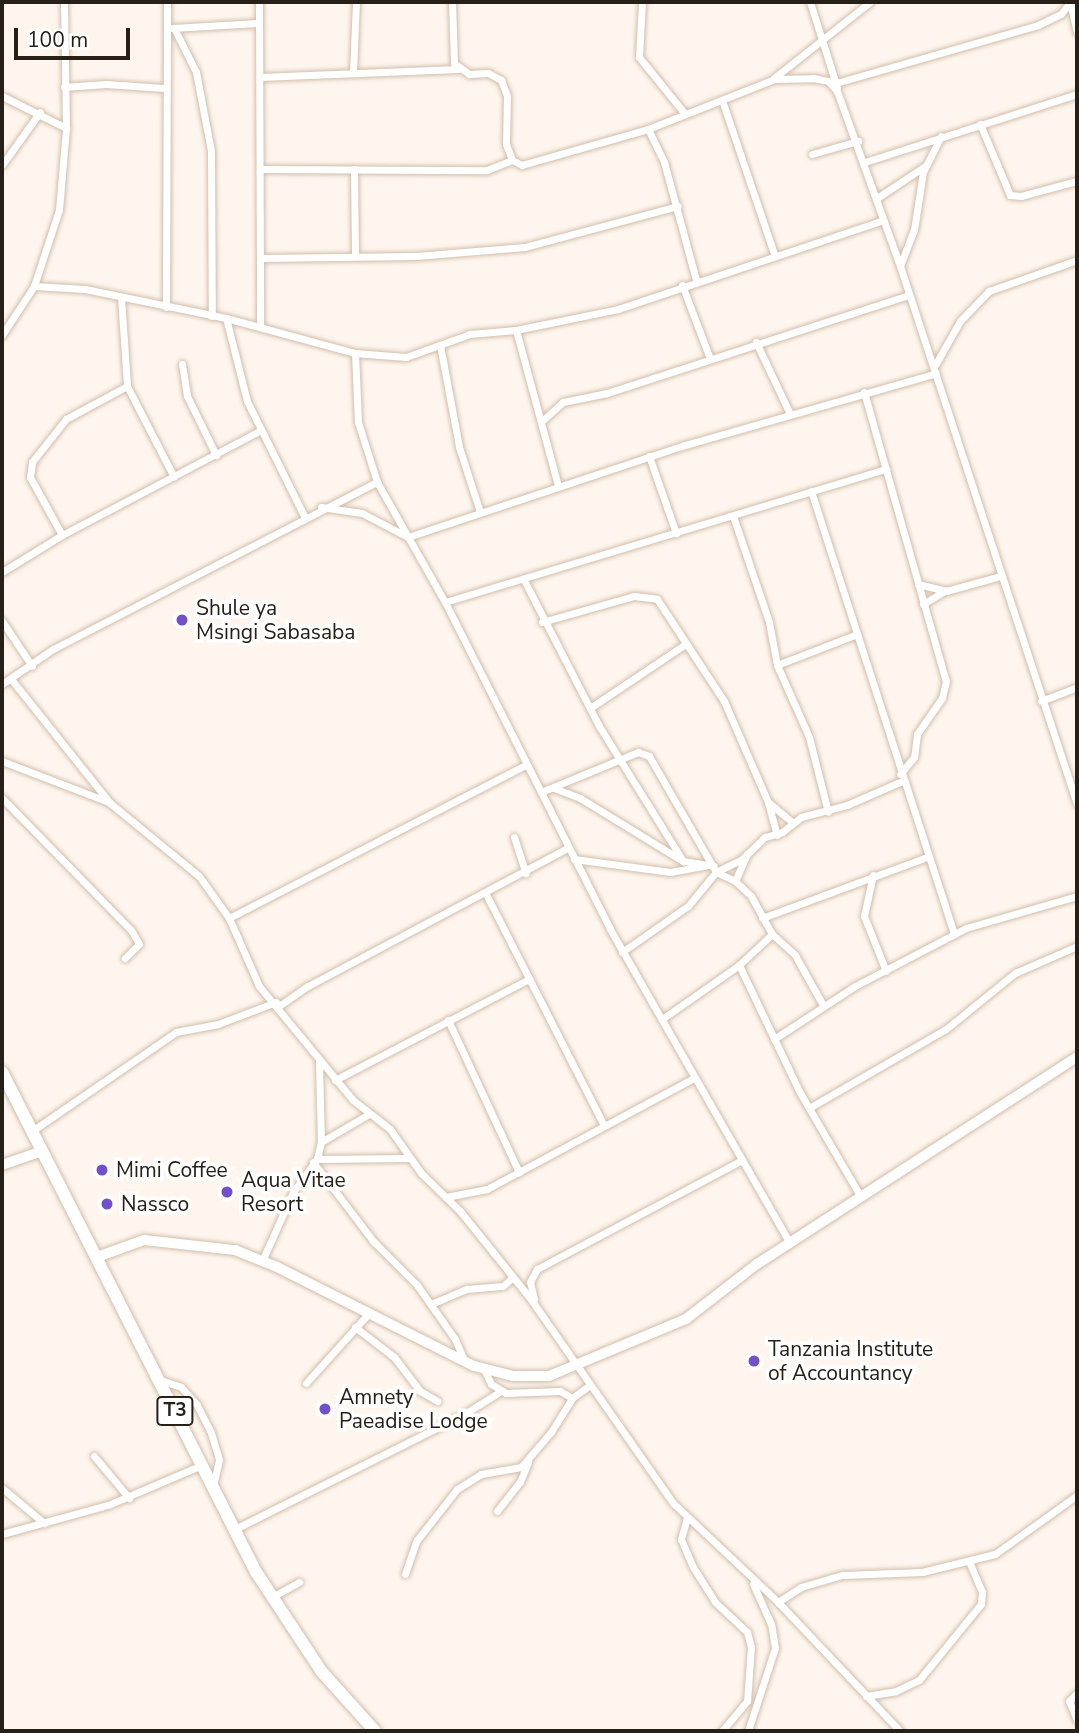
<!DOCTYPE html>
<html>
<head>
<meta charset="utf-8">
<style>
	body { margin:0 }
	#map { position:relative; width:1079px; height:1733px; overflow:hidden; background:#fef6ee; font-family:"Nunito Sans",sans-serif }
	div>[style] { position:absolute }
	[style*='--x'] { left:calc(var(--x)*1px); top:calc(var(--y)*1px); width:calc(var(--w)*1px); rotate:calc(var(--a)*1deg) }
	.roads { filter:drop-shadow(0 0 2px #d1beac) drop-shadow(0 0 2px #d1beac) }
	.street>* { height:7px; margin:-3.5px; padding:0 3.5px; transform-origin:3.5px; border-radius:3.5px; background:#fff }
	.secondary>* { height:10px; margin:-5px; padding:0 5px; transform-origin:5px; border-radius:5px; background:#fff }
	.highway>* { height:12px; margin:-6px; padding:0 6px; transform-origin:6px; border-radius:6px; background:#fff }
	.dots>* { width:19px; height:19px; translate:-50% -50%; box-sizing:border-box; border:4px solid #fff; border-radius:50% }
	span { translate:-50% -50%; white-space:nowrap; text-align:center; line-height:1.15; -webkit-text-stroke:7px #fff; paint-order:stroke }
	.shield-label span { padding:2px 5px; background:#fff; border:2px solid; border-radius:5px; -webkit-text-stroke-width:0 }
	.shield-label { font-size:19px; color:#272019; font-weight:700 }
	.poi-label { font-size:21px; color:#272019 }
	.left { translate:0 -50%; text-align:left }
	.frame { position:absolute; inset:0; border:4px solid #272019; pointer-events:none }
	.scale { position:absolute; left:14px; top:28px; width:116px; height:32px; box-sizing:border-box; border:4px solid #272019; border-top:0; padding-left:9px; font-size:21px; line-height:24px; white-space:nowrap; color:#272019; -webkit-text-stroke:5px #fff; paint-order:stroke }
</style>
</head>
<body>
<div id="map">
	<div class="roads">
		<div class="street">
			<div style="--x:259;--y:2;--w:325;--a:89.8"></div>
			<div style="--x:452;--y:2;--w:61;--a:88.1"></div>
			<div style="--x:454;--y:63;--w:19;--a:36"></div>
			<div style="--x:469;--y:74;--w:19;--a:-3"></div>
			<div style="--x:488;--y:73;--w:15;--a:28"></div>
			<div style="--x:501;--y:80;--w:17;--a:69"></div>
			<div style="--x:507;--y:96;--w:48;--a:91.2"></div>
			<div style="--x:506;--y:144;--w:17;--a:69"></div>
			<div style="--x:512;--y:160;--w:11;--a:27"></div>
			<div style="--x:522;--y:165;--w:131;--a:-15.9"></div>
			<div style="--x:648;--y:129;--w:136;--a:-21.6"></div>
			<div style="--x:774;--y:79;--w:39;--a:-1"></div>
			<div style="--x:813;--y:78;--w:15;--a:11"></div>
			<div style="--x:828;--y:81;--w:13;--a:48"></div>
			<div style="--x:837;--y:91;--w:186;--a:70.2"></div>
			<div style="--x:900;--y:266;--w:566;--a:71.79"></div>
			<div style="--x:642;--y:2;--w:55;--a:93.1"></div>
			<div style="--x:639;--y:57;--w:73;--a:51.1"></div>
			<div style="--x:810;--y:2;--w:89;--a:72.4"></div>
			<div style="--x:1070;--y:2;--w:31;--a:77"></div>
			<div style="--x:172;--y:28;--w:86;--a:-3.3"></div>
			<div style="--x:174;--y:28;--w:49;--a:63.4"></div>
			<div style="--x:196;--y:72;--w:80;--a:79.2"></div>
			<div style="--x:211;--y:151;--w:165;--a:89.7"></div>
			<div style="--x:353;--y:73;--w:71;--a:-87.6"></div>
			<div style="--x:260;--y:77;--w:198;--a:-2.3"></div>
			<div style="--x:774;--y:78;--w:122;--a:-38.4"></div>
			<div style="--x:836;--y:83;--w:210;--a:-16"></div>
			<div style="--x:1038;--y:25;--w:25;--a:-26"></div>
			<div style="--x:1061;--y:14;--w:15;--a:-53"></div>
			<div style="--x:64;--y:87;--w:42;--a:-4.1"></div>
			<div style="--x:106;--y:84;--w:58;--a:3.9"></div>
			<div style="--x:2;--y:96;--w:72;--a:26.6"></div>
			<div style="--x:722;--y:100;--w:163;--a:71.3"></div>
			<div style="--x:980;--y:124;--w:77;--a:67.1"></div>
			<div style="--x:1010;--y:195;--w:11;--a:5"></div>
			<div style="--x:1021;--y:196;--w:58;--a:-15"></div>
			<div style="--x:648;--y:129;--w:37;--a:64"></div>
			<div style="--x:664;--y:162;--w:122;--a:74.8"></div>
			<div style="--x:812;--y:154;--w:48;--a:-15.8"></div>
			<div style="--x:865;--y:162;--w:223;--a:-17.8"></div>
			<div style="--x:2;--y:165;--w:65;--a:-54.4"></div>
			<div style="--x:262;--y:169;--w:225;--a:0.3"></div>
			<div style="--x:487;--y:170;--w:27;--a:-22"></div>
			<div style="--x:354;--y:169;--w:87;--a:89.3"></div>
			<div style="--x:877;--y:198;--w:58;--a:-33.7"></div>
			<div style="--x:260;--y:258;--w:156;--a:-0.7"></div>
			<div style="--x:416;--y:256;--w:109;--a:-4.7"></div>
			<div style="--x:525;--y:247;--w:158;--a:-15"></div>
			<div style="--x:900;--y:266;--w:39;--a:-69"></div>
			<div style="--x:914;--y:230;--w:59;--a:-81.2"></div>
			<div style="--x:923;--y:172;--w:40;--a:-63.4"></div>
			<div style="--x:682;--y:285;--w:76;--a:69.2"></div>
			<div style="--x:34;--y:286;--w:51;--a:3.4"></div>
			<div style="--x:85;--y:289;--w:144;--a:11.6"></div>
			<div style="--x:226;--y:318;--w:134;--a:15.2"></div>
			<div style="--x:355;--y:353;--w:51;--a:4.5"></div>
			<div style="--x:406;--y:357;--w:68;--a:-19.8"></div>
			<div style="--x:470;--y:334;--w:46;--a:-5"></div>
			<div style="--x:516;--y:330;--w:104;--a:-11.6"></div>
			<div style="--x:618;--y:309;--w:280;--a:-18.5"></div>
			<div style="--x:121;--y:297;--w:89;--a:86.1"></div>
			<div style="--x:127;--y:386;--w:102;--a:62.7"></div>
			<div style="--x:166;--y:307;--w:305;--a:-89.8"></div>
			<div style="--x:226;--y:318;--w:86;--a:75.8"></div>
			<div style="--x:247;--y:401;--w:128;--a:63.6"></div>
			<div style="--x:516;--y:330;--w:162;--a:74.9"></div>
			<div style="--x:2;--y:335;--w:59;--a:-56.9"></div>
			<div style="--x:34;--y:286;--w:80;--a:-71.8"></div>
			<div style="--x:59;--y:210;--w:82;--a:-85.1"></div>
			<div style="--x:66;--y:128;--w:126;--a:-90.9"></div>
			<div style="--x:756;--y:342;--w:80;--a:64.7"></div>
			<div style="--x:440;--y:345;--w:104;--a:79.4"></div>
			<div style="--x:459;--y:447;--w:68;--a:72.1"></div>
			<div style="--x:355;--y:353;--w:69;--a:87.5"></div>
			<div style="--x:358;--y:422;--w:63;--a:72.4"></div>
			<div style="--x:377;--y:482;--w:138;--a:60.5"></div>
			<div style="--x:445;--y:602;--w:366;--a:63.2"></div>
			<div style="--x:610;--y:929;--w:362;--a:60.2"></div>
			<div style="--x:182;--y:364;--w:32;--a:81"></div>
			<div style="--x:187;--y:396;--w:66;--a:63.8"></div>
			<div style="--x:934;--y:367;--w:53;--a:-60.5"></div>
			<div style="--x:960;--y:321;--w:42;--a:-46"></div>
			<div style="--x:989;--y:291;--w:93;--a:-19.4"></div>
			<div style="--x:864;--y:392;--w:300;--a:74.2"></div>
			<div style="--x:946;--y:681;--w:17;--a:103"></div>
			<div style="--x:942;--y:698;--w:44;--a:124.8"></div>
			<div style="--x:917;--y:734;--w:23;--a:97"></div>
			<div style="--x:914;--y:757;--w:22;--a:129"></div>
			<div style="--x:543;--y:420;--w:27;--a:-42"></div>
			<div style="--x:563;--y:402;--w:45;--a:-11.6"></div>
			<div style="--x:607;--y:393;--w:317;--a:-18"></div>
			<div style="--x:649;--y:456;--w:82;--a:70.7"></div>
			<div style="--x:811;--y:491;--w:466;--a:72.1"></div>
			<div style="--x:321;--y:507;--w:41;--a:8.3"></div>
			<div style="--x:362;--y:513;--w:52;--a:27.6"></div>
			<div style="--x:408;--y:537;--w:289;--a:-18.4"></div>
			<div style="--x:682;--y:446;--w:264;--a:-16"></div>
			<div style="--x:733;--y:516;--w:112;--a:71.2"></div>
			<div style="--x:769;--y:622;--w:44;--a:79.5"></div>
			<div style="--x:777;--y:665;--w:79;--a:66"></div>
			<div style="--x:809;--y:737;--w:77;--a:75.8"></div>
			<div style="--x:62;--y:535;--w:66;--a:-118.9"></div>
			<div style="--x:30;--y:477;--w:15;--a:-82"></div>
			<div style="--x:32;--y:462;--w:55;--a:-51.7"></div>
			<div style="--x:66;--y:419;--w:69;--a:-28.4"></div>
			<div style="--x:2;--y:572;--w:70;--a:-31.7"></div>
			<div style="--x:62;--y:535;--w:223;--a:-27.8"></div>
			<div style="--x:524;--y:580;--w:164;--a:62.8"></div>
			<div style="--x:599;--y:726;--w:159;--a:58.1"></div>
			<div style="--x:918;--y:584;--w:29;--a:14"></div>
			<div style="--x:946;--y:591;--w:57;--a:-15.3"></div>
			<div style="--x:445;--y:602;--w:461;--a:-16.8"></div>
			<div style="--x:923;--y:604;--w:26;--a:-31"></div>
			<div style="--x:2;--y:621;--w:54;--a:56.3"></div>
			<div style="--x:542;--y:622;--w:96;--a:-15.8"></div>
			<div style="--x:634;--y:596;--w:23;--a:7"></div>
			<div style="--x:657;--y:599;--w:122;--a:56.7"></div>
			<div style="--x:724;--y:701;--w:110;--a:66.5"></div>
			<div style="--x:768;--y:802;--w:34;--a:75"></div>
			<div style="--x:777;--y:665;--w:86;--a:-21.2"></div>
			<div style="--x:11;--y:679;--w:159;--a:51.4"></div>
			<div style="--x:110;--y:803;--w:115;--a:39.4"></div>
			<div style="--x:199;--y:876;--w:52;--a:54.5"></div>
			<div style="--x:229;--y:918;--w:74;--a:66.2"></div>
			<div style="--x:259;--y:986;--w:148;--a:50.5"></div>
			<div style="--x:353;--y:1100;--w:47;--a:38.1"></div>
			<div style="--x:390;--y:1129;--w:54;--a:54.8"></div>
			<div style="--x:421;--y:1173;--w:54;--a:44.3"></div>
			<div style="--x:460;--y:1211;--w:112;--a:51.2"></div>
			<div style="--x:530;--y:1298;--w:250;--a:55.1"></div>
			<div style="--x:673;--y:1503;--w:144;--a:43.3"></div>
			<div style="--x:778;--y:1602;--w:178;--a:46.6"></div>
			<div style="--x:2;--y:684;--w:62;--a:-34.5"></div>
			<div style="--x:53;--y:649;--w:365;--a:-27.3"></div>
			<div style="--x:1041;--y:701;--w:39;--a:-21"></div>
			<div style="--x:590;--y:708;--w:113;--a:-33.8"></div>
			<div style="--x:2;--y:761;--w:115;--a:21"></div>
			<div style="--x:554;--y:788;--w:28;--a:21"></div>
			<div style="--x:580;--y:798;--w:121;--a:31.5"></div>
			<div style="--x:683;--y:861;--w:31;--a:9"></div>
			<div style="--x:541;--y:792;--w:105;--a:-22.4"></div>
			<div style="--x:638;--y:752;--w:12;--a:20"></div>
			<div style="--x:649;--y:756;--w:134;--a:60"></div>
			<div style="--x:716;--y:872;--w:21;--a:25"></div>
			<div style="--x:735;--y:881;--w:22;--a:43"></div>
			<div style="--x:751;--y:896;--w:43;--a:61.1"></div>
			<div style="--x:772;--y:934;--w:31;--a:42"></div>
			<div style="--x:795;--y:955;--w:57;--a:60.8"></div>
			<div style="--x:2;--y:798;--w:185;--a:45.7"></div>
			<div style="--x:131;--y:930;--w:16;--a:60"></div>
			<div style="--x:139;--y:944;--w:20;--a:135"></div>
			<div style="--x:768;--y:802;--w:31;--a:40"></div>
			<div style="--x:514;--y:837;--w:38;--a:72"></div>
			<div style="--x:574;--y:859;--w:97;--a:7.7"></div>
			<div style="--x:670;--y:872;--w:35;--a:-10"></div>
			<div style="--x:873;--y:875;--w:42;--a:102.4"></div>
			<div style="--x:864;--y:916;--w:59;--a:68.2"></div>
			<div style="--x:735;--y:881;--w:30;--a:-66"></div>
			<div style="--x:486;--y:894;--w:260;--a:63"></div>
			<div style="--x:229;--y:918;--w:335;--a:-27.3"></div>
			<div style="--x:762;--y:918;--w:176;--a:-20.3"></div>
			<div style="--x:622;--y:952;--w:80;--a:-34.9"></div>
			<div style="--x:688;--y:906;--w:44;--a:-50.5"></div>
			<div style="--x:716;--y:872;--w:28;--a:-26"></div>
			<div style="--x:741;--y:860;--w:33;--a:-44"></div>
			<div style="--x:765;--y:837;--w:18;--a:-16"></div>
			<div style="--x:782;--y:832;--w:24;--a:-38"></div>
			<div style="--x:801;--y:817;--w:48;--a:-14.6"></div>
			<div style="--x:847;--y:805;--w:60;--a:-23.6"></div>
			<div style="--x:739;--y:965;--w:140;--a:64.5"></div>
			<div style="--x:799;--y:1091;--w:123;--a:59.7"></div>
			<div style="--x:279;--y:1006;--w:35;--a:-35"></div>
			<div style="--x:308;--y:986;--w:293;--a:-28"></div>
			<div style="--x:662;--y:1019;--w:94;--a:-35"></div>
			<div style="--x:739;--y:965;--w:45;--a:-43.2"></div>
			<div style="--x:448;--y:1020;--w:168;--a:65"></div>
			<div style="--x:774;--y:1039;--w:97;--a:-33.2"></div>
			<div style="--x:855;--y:986;--w:125;--a:-27.6"></div>
			<div style="--x:966;--y:928;--w:116;--a:-16.1"></div>
			<div style="--x:319;--y:1062;--w:80;--a:88.6"></div>
			<div style="--x:335;--y:1080;--w:219;--a:-27.5"></div>
			<div style="--x:809;--y:1108;--w:158;--a:-30"></div>
			<div style="--x:946;--y:1029;--w:89;--a:-39.1"></div>
			<div style="--x:1015;--y:973;--w:68;--a:-23.5"></div>
			<div style="--x:32;--y:1131;--w:175;--a:-34.5"></div>
			<div style="--x:176;--y:1032;--w:43;--a:-10.8"></div>
			<div style="--x:218;--y:1024;--w:62;--a:-20.8"></div>
			<div style="--x:317;--y:1159;--w:17;--a:-77"></div>
			<div style="--x:321;--y:1142;--w:56;--a:-30.3"></div>
			<div style="--x:313;--y:1162;--w:101;--a:52.7"></div>
			<div style="--x:374;--y:1242;--w:61;--a:45"></div>
			<div style="--x:417;--y:1285;--w:66;--a:54.9"></div>
			<div style="--x:455;--y:1339;--w:25;--a:67"></div>
			<div style="--x:446;--y:1197;--w:42;--a:-11"></div>
			<div style="--x:487;--y:1189;--w:235;--a:-28.2"></div>
			<div style="--x:262;--y:1261;--w:76;--a:-65.8"></div>
			<div style="--x:293;--y:1192;--w:41;--a:-54"></div>
			<div style="--x:317;--y:1159;--w:92;--a:-0.6"></div>
			<div style="--x:534;--y:1299;--w:17;--a:-103"></div>
			<div style="--x:530;--y:1282;--w:15;--a:-62"></div>
			<div style="--x:537;--y:1269;--w:232;--a:-28"></div>
			<div style="--x:431;--y:1304;--w:39;--a:-23"></div>
			<div style="--x:467;--y:1289;--w:36;--a:-5"></div>
			<div style="--x:503;--y:1286;--w:12;--a:-42"></div>
			<div style="--x:355;--y:1327;--w:49;--a:37.6"></div>
			<div style="--x:394;--y:1357;--w:43;--a:52.6"></div>
			<div style="--x:420;--y:1391;--w:20;--a:30"></div>
			<div style="--x:484;--y:1370;--w:16;--a:63"></div>
			<div style="--x:491;--y:1384;--w:17;--a:31"></div>
			<div style="--x:506;--y:1393;--w:54;--a:-2.1"></div>
			<div style="--x:560;--y:1391;--w:14;--a:30"></div>
			<div style="--x:160;--y:1380;--w:22;--a:18"></div>
			<div style="--x:181;--y:1387;--w:24;--a:48"></div>
			<div style="--x:197;--y:1405;--w:31;--a:63"></div>
			<div style="--x:211;--y:1433;--w:28;--a:73"></div>
			<div style="--x:219;--y:1460;--w:26;--a:103"></div>
			<div style="--x:306;--y:1383;--w:94;--a:-48"></div>
			<div style="--x:94;--y:1456;--w:55;--a:50.2"></div>
			<div style="--x:2;--y:1488;--w:55;--a:39.8"></div>
			<div style="--x:497;--y:1511;--w:37;--a:-52"></div>
			<div style="--x:520;--y:1482;--w:22;--a:-68"></div>
			<div style="--x:687;--y:1518;--w:22;--a:106"></div>
			<div style="--x:681;--y:1539;--w:30;--a:67"></div>
			<div style="--x:693;--y:1567;--w:41;--a:57.8"></div>
			<div style="--x:715;--y:1602;--w:44;--a:43.2"></div>
			<div style="--x:747;--y:1632;--w:16;--a:75"></div>
			<div style="--x:751;--y:1647;--w:54;--a:94.2"></div>
			<div style="--x:747;--y:1701;--w:39;--a:130"></div>
			<div style="--x:235;--y:1529;--w:253;--a:-26.6"></div>
			<div style="--x:461;--y:1416;--w:47;--a:-32"></div>
			<div style="--x:2;--y:1534;--w:110;--a:-15.3"></div>
			<div style="--x:108;--y:1505;--w:102;--a:-23.1"></div>
			<div style="--x:405;--y:1574;--w:36;--a:-71"></div>
			<div style="--x:417;--y:1540;--w:65;--a:-51.9"></div>
			<div style="--x:457;--y:1489;--w:28;--a:-32"></div>
			<div style="--x:481;--y:1474;--w:41;--a:-9.9"></div>
			<div style="--x:521;--y:1467;--w:46;--a:-49.4"></div>
			<div style="--x:551;--y:1432;--w:40;--a:-58"></div>
			<div style="--x:572;--y:1398;--w:22;--a:-36"></div>
			<div style="--x:272;--y:1597;--w:31;--a:-29"></div>
			<div style="--x:778;--y:1602;--w:27;--a:-33"></div>
			<div style="--x:801;--y:1587;--w:43;--a:-16.3"></div>
			<div style="--x:842;--y:1575;--w:80;--a:-2.1"></div>
			<div style="--x:922;--y:1572;--w:75;--a:-13.9"></div>
			<div style="--x:995;--y:1554;--w:101;--a:-35.7"></div>
			<div style="--x:1077;--y:1693;--w:11;--a:135"></div>
			<div style="--x:1069;--y:1701;--w:21;--a:67"></div>
			<div style="--x:866;--y:1696;--w:30;--a:-9"></div>
			<div style="--x:896;--y:1691;--w:25;--a:-26"></div>
			<div style="--x:919;--y:1680;--w:98;--a:-50.8"></div>
			<div style="--x:981;--y:1604;--w:12;--a:-85"></div>
			<div style="--x:982;--y:1592;--w:33;--a:-113"></div>
			<div style="--x:748;--y:1731;--w:87;--a:-72"></div>
			<div style="--x:775;--y:1648;--w:24;--a:-99"></div>
			<div style="--x:771;--y:1624;--w:44;--a:-114.2"></div>
		</div>
		<div class="secondary">
			<div style="--x:2;--y:1165;--w:42;--a:-19.3"></div>
			<div style="--x:97;--y:1257;--w:50;--a:-19.9"></div>
			<div style="--x:144;--y:1240;--w:92;--a:6.3"></div>
			<div style="--x:235;--y:1250;--w:45;--a:22"></div>
			<div style="--x:277;--y:1267;--w:220;--a:26.7"></div>
			<div style="--x:474;--y:1366;--w:40;--a:14.4"></div>
			<div style="--x:513;--y:1376;--w:36;--a:0"></div>
			<div style="--x:549;--y:1376;--w:148;--a:-22.6"></div>
			<div style="--x:686;--y:1319;--w:90;--a:-37.8"></div>
			<div style="--x:757;--y:1264;--w:381;--a:-32.9"></div>
		</div>
		<div class="highway">
			<div style="--x:2;--y:1072;--w:561;--a:63.07"></div>
			<div style="--x:256;--y:1572;--w:120;--a:56.6"></div>
			<div style="--x:322;--y:1672;--w:79;--a:48.1"></div>
		</div>
	</div>
	<div class="dots">
		<div style="left:182px;top:620px;background:#7150c9"></div>
		<div style="left:102px;top:1170px;background:#7150c9"></div>
		<div style="left:227px;top:1192px;background:#7150c9"></div>
		<div style="left:107px;top:1204px;background:#7150c9"></div>
		<div style="left:754px;top:1361px;background:#7150c9"></div>
		<div style="left:325px;top:1409px;background:#7150c9"></div>
	</div>
	<div class="shield-label">
		<span style="left:175px;top:1411px">T3</span>
	</div>
	<div class="poi-label">
		<span class="left" style="left:196px;top:620px">Shule ya<br>Msingi Sabasaba</span>
		<span class="left" style="left:116px;top:1170px">Mimi Coffee</span>
		<span class="left" style="left:241px;top:1192px">Aqua Vitae<br>Resort</span>
		<span class="left" style="left:121px;top:1204px">Nassco</span>
		<span class="left" style="left:768px;top:1361px">Tanzania Institute<br>of Accountancy</span>
		<span class="left" style="left:339px;top:1409px">Amnety<br>Paeadise Lodge</span>
	</div>
	<div class="frame"></div>
	<div class="scale">100 m</div>
</div>
</body>
</html>
